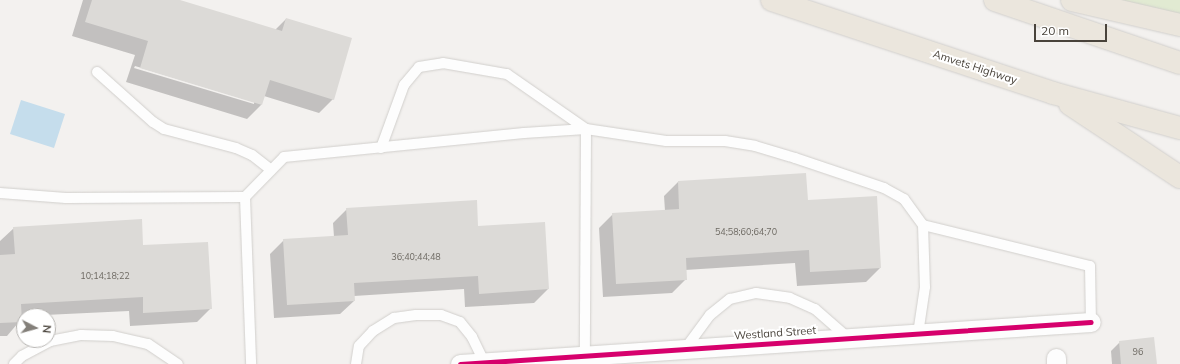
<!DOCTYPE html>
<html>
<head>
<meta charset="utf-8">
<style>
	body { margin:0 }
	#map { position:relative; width:1180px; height:364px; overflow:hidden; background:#f3f1ef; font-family:Mulish,sans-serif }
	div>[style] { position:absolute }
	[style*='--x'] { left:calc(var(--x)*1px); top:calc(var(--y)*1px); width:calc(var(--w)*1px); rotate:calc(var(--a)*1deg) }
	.green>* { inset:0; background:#e1ead2 }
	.water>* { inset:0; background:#c5ddec }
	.shadow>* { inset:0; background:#0003 }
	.building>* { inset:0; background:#dcdad7 }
	.roads { filter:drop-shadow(0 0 1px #d1cfcc) drop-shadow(0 0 1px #d1cfcc) }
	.lane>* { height:10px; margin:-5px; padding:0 5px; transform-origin:5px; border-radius:5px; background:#fdfdfd }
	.street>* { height:19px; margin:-9.5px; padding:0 9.5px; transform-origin:9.5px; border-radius:9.5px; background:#fdfdfd }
	.highway>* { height:22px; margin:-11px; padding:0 11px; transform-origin:11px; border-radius:11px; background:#ebe6dd }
	.cycleway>* { height:5px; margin:-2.5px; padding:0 2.5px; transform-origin:2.5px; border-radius:2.5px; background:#d6006c }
	span { translate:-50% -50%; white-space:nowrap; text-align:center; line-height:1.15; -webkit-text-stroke:4px #fff; paint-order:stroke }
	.number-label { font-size:9px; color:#6e6a63 }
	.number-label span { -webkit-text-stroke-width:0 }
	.street-label { font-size:11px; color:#49433b }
	.north { position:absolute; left:16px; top:308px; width:40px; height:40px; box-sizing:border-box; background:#fff; border:1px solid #b6b4b1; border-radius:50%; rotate:96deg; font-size:11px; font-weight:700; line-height:16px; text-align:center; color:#49433b }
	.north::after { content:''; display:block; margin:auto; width:14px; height:18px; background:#84807a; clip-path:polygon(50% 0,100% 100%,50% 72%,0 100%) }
	.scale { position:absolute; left:1034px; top:24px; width:73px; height:18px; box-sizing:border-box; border:2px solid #49433b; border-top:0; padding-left:5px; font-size:12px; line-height:14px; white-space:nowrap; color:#49433b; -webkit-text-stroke:3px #fff; paint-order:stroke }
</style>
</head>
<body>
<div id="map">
	<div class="green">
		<div style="clip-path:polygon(1072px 0,1180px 0,1180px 25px)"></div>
	</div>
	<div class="water">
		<div style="clip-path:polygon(21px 100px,65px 114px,54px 148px,10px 134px)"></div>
	</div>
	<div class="shadow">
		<div style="clip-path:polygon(evenodd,83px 0,176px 0,275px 30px,286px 19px,333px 99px,319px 113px,264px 96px,261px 105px,247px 119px,126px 82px,135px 55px,72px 36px,83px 0,135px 66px,254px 102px,254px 104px,134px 68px,135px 66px)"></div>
		<div style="clip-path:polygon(805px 174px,807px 201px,880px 268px,866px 282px,797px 286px,795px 263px,685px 270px,686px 279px,672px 293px,603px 297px,599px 228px,613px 214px,665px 211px,664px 196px,678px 182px)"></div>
		<div style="clip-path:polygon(347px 209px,477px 227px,548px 289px,534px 303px,465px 307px,464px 289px,354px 296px,354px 301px,340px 314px,274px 318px,270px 254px,284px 240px,334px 237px,333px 223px)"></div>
		<div style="clip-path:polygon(14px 228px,142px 246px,211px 308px,197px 322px,130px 326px,129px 311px,24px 316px,7px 336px,0 336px,0 241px)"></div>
		<div style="clip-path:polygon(1120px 342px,1156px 364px,1112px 364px,1111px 351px)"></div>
	</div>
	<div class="building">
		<div style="clip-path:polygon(92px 0,180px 0,282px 31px,286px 18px,352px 38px,334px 100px,270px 80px,262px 105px,140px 68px,148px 41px,85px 22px)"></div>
		<div style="clip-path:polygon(806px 173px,808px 200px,877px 196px,881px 268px,810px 272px,809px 250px,686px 258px,687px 280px,616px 284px,612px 213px,679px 209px,678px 181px)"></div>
		<div style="clip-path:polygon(477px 200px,478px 226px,545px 222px,549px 289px,479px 294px,478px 276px,354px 283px,355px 301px,287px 305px,283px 239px,348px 235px,346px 208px)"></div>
		<div style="clip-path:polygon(142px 219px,143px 245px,208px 242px,212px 309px,143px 313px,143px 297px,21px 304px,22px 322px,0 323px,0 255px,15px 254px,13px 227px)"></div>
		<div style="clip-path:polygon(1154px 337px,1157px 364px,1121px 364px,1119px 341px)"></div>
	</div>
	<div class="roads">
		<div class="lane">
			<div style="--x:97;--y:72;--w:75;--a:41.8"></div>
			<div style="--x:153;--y:122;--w:13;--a:32"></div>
			<div style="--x:164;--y:129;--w:74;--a:14.8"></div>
			<div style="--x:236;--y:148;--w:17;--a:24"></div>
			<div style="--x:252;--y:155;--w:24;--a:38"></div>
			<div style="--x:381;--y:148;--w:67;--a:-69.9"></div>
			<div style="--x:404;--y:85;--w:23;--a:-50"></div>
			<div style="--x:419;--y:67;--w:24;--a:-9"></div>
			<div style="--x:443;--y:63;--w:65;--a:9.8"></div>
			<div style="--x:507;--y:74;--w:96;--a:34.8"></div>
			<div style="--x:586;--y:129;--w:228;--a:90.3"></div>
			<div style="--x:0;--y:193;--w:66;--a:4.3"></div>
			<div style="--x:66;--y:198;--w:179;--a:-0.3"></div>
			<div style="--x:245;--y:197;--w:56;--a:-45.7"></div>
			<div style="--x:284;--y:157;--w:241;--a:-5.7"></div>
			<div style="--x:524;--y:133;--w:62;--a:-3.7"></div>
			<div style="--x:586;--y:129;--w:81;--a:8.5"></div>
			<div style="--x:666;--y:141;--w:59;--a:0"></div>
			<div style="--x:725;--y:141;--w:30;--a:9"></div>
			<div style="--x:755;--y:146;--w:42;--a:16.7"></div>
			<div style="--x:795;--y:158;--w:94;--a:18.6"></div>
			<div style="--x:884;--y:188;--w:23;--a:29"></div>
			<div style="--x:904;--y:199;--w:32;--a:54"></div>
			<div style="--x:923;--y:225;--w:62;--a:88.2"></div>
			<div style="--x:925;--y:287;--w:48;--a:98.5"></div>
			<div style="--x:245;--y:197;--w:167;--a:87.9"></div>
			<div style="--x:923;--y:225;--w:172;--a:13.8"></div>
			<div style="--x:1090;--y:266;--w:56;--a:89"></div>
			<div style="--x:685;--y:349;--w:42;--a:-53.7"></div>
			<div style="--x:710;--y:315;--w:26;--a:-39"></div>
			<div style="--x:730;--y:299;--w:27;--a:-13"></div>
			<div style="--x:756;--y:293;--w:34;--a:8"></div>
			<div style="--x:790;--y:298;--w:27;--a:24"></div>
			<div style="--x:815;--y:309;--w:43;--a:41.2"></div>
			<div style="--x:14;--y:364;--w:11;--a:-45"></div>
			<div style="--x:22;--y:356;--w:32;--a:-28"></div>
			<div style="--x:50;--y:341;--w:32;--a:-11"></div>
			<div style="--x:81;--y:335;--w:32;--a:2"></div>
			<div style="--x:113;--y:336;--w:36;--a:13"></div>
			<div style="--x:148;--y:344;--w:36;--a:34"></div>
			<div style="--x:356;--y:364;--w:18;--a:-81"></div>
			<div style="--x:359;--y:346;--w:21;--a:-47"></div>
			<div style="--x:373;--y:331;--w:25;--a:-32"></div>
			<div style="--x:394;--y:318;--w:22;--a:-8"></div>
			<div style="--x:416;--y:315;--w:25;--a:0"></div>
			<div style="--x:441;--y:315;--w:20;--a:20"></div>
			<div style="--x:460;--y:322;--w:19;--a:51"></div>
			<div style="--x:472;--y:337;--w:28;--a:64"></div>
		</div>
		<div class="street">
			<div style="--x:1056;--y:358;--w:6;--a:90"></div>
			<div style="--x:460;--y:364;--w:632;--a:-3.81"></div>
		</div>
		<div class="highway">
			<div style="--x:772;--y:0;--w:296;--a:18.3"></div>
			<div style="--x:1053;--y:93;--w:132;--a:15.4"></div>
			<div style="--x:995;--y:0;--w:195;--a:18.8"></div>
			<div style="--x:1072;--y:0;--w:111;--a:13"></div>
			<div style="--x:1070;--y:104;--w:132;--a:33.6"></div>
		</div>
	</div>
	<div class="cycleway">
		<div style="--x:460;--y:364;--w:632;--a:-3.81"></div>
	</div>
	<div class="number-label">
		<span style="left:746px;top:232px">54;58;60;64;70</span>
		<span style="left:416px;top:257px">36;40;44;48</span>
		<span style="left:105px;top:276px">10;14;18;22</span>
		<span style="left:1138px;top:352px">96</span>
	</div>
	<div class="street-label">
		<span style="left:975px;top:67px;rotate:18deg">Amvets Highway</span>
		<span style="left:775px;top:333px;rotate:-4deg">Westland Street</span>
	</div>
	<div class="north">N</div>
	<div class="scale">20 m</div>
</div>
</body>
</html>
